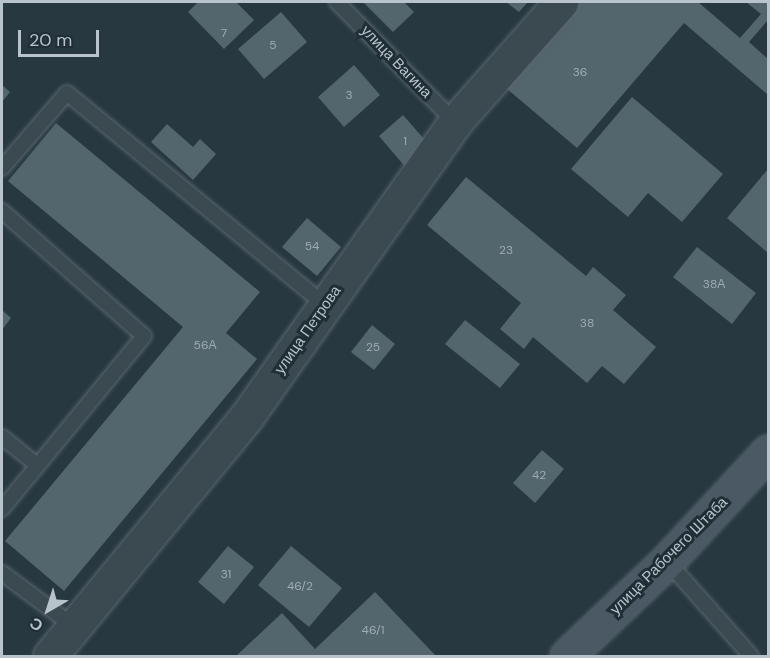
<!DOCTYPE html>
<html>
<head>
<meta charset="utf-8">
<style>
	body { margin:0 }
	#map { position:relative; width:770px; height:658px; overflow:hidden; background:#273840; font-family:"DM Sans",sans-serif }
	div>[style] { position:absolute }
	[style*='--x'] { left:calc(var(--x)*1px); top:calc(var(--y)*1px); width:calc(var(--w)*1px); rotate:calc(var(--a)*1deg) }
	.building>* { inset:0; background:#53656d }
	.roads { filter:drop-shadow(0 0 2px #59666e) drop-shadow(0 0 2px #59666e) }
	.service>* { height:14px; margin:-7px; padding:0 7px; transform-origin:7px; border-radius:7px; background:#3b4950 }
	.tertiary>* { height:33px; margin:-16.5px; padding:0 16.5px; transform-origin:16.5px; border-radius:16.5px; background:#3b4950 }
	.secondary>* { height:33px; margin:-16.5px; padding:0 16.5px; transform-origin:16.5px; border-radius:16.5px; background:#4a5963 }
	span { translate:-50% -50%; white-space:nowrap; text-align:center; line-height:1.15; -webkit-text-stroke:6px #202e36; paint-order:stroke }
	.number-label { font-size:12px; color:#9facb4 }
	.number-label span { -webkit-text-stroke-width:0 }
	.street-label { font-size:15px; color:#b8c3cb }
	.frame { position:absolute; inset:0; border:3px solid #b8c3cb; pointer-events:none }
	.north { position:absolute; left:18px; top:580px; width:60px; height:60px; -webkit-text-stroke:4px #202e36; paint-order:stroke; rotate:219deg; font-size:16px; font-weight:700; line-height:24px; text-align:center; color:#b8c3cb }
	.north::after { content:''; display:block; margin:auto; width:21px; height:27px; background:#b8c3cb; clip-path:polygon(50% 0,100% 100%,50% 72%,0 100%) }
	.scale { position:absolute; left:18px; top:30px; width:81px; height:27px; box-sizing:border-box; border:3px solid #b8c3cb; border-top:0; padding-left:8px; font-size:18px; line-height:21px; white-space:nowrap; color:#b8c3cb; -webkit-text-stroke:4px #202e36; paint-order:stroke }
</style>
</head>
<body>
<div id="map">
	<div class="building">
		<div style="clip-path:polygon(198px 2px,236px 2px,254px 20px,224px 49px,188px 12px)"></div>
		<div style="clip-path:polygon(363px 2px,404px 2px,414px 12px,393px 32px)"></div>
		<div style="clip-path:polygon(506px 2px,528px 2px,519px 12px)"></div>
		<div style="clip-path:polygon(580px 2px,698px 2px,740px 38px,761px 14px,746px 2px,768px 2px,768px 20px,749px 42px,768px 59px,768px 95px,684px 23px,577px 148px,506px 88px)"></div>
		<div style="clip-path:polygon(281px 12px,307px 42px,264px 79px,238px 49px)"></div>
		<div style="clip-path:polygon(354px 65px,380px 95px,344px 127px,318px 97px)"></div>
		<div style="clip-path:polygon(2px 85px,10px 92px,2px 102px)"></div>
		<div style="clip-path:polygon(632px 97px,723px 174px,682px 222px,648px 193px,628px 217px,571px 169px)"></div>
		<div style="clip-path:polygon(403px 115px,431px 147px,407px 169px,379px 136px)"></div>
		<div style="clip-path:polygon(56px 123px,260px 292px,226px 333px,257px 359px,64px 591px,5px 541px,183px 327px,8px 181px)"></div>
		<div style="clip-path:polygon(167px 124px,193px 147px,200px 139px,216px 154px,193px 180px,151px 142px)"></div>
		<div style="clip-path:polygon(768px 169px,768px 253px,727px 218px)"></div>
		<div style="clip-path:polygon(466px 177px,586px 276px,593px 267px,626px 295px,613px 310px,656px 347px,624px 384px,602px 366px,587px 383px,533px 337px,524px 349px,500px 329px,521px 303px,427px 225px)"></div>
		<div style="clip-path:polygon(307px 218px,341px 247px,317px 276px,282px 247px)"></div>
		<div style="clip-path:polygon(697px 247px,756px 293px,732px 324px,673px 277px)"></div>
		<div style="clip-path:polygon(2px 310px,11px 318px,2px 330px)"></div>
		<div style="clip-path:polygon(465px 320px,520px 364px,500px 388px,445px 344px)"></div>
		<div style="clip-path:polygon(372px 325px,395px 344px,374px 370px,351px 352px)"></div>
		<div style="clip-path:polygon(542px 450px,564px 469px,535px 503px,513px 483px)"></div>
		<div style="clip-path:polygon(228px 546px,254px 567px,224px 604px,198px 582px)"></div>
		<div style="clip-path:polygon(291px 546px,342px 588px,309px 627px,258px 585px)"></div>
		<div style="clip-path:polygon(375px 592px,436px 656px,236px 656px,282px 613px,315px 649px)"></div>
	</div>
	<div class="roads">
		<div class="service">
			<div style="--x:337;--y:2;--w:168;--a:45.5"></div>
			<div style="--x:2;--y:168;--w:99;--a:-49.1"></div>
			<div style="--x:67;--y:93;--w:334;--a:39.4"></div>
			<div style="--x:2;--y:211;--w:189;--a:41.4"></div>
			<div style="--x:144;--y:336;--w:224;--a:129.4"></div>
			<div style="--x:2;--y:437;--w:45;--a:38.7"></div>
			<div style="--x:667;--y:561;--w:127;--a:48.5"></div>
			<div style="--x:2;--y:573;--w:91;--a:36.5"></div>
		</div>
		<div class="tertiary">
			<div style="--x:50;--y:656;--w:310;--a:-50.6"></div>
			<div style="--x:247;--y:416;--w:360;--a:-54.7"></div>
			<div style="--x:455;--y:122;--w:160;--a:-48.5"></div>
		</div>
		<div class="secondary">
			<div style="--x:567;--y:656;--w:138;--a:-43.5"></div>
			<div style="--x:667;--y:561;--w:149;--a:-47.2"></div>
		</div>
	</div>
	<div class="number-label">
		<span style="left:224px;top:34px">7</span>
		<span style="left:273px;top:46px">5</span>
		<span style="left:580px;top:73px">36</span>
		<span style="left:349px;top:96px">3</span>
		<span style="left:405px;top:142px">1</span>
		<span style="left:312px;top:247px">54</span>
		<span style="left:506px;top:251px">23</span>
		<span style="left:714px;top:285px">38А</span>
		<span style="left:587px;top:324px">38</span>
		<span style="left:205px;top:346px">56А</span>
		<span style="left:373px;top:348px">25</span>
		<span style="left:539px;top:476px">42</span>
		<span style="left:226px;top:575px">31</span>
		<span style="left:300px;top:587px">46/2</span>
		<span style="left:373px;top:631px">46/1</span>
	</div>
	<div class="street-label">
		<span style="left:396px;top:62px;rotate:46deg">улица Вагина</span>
		<span style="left:308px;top:330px;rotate:-55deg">улица Петрова</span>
		<span style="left:669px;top:556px;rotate:-45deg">улица Рабочего Штаба</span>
	</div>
	<div class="frame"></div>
	<div class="north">С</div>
	<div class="scale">20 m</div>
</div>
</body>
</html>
